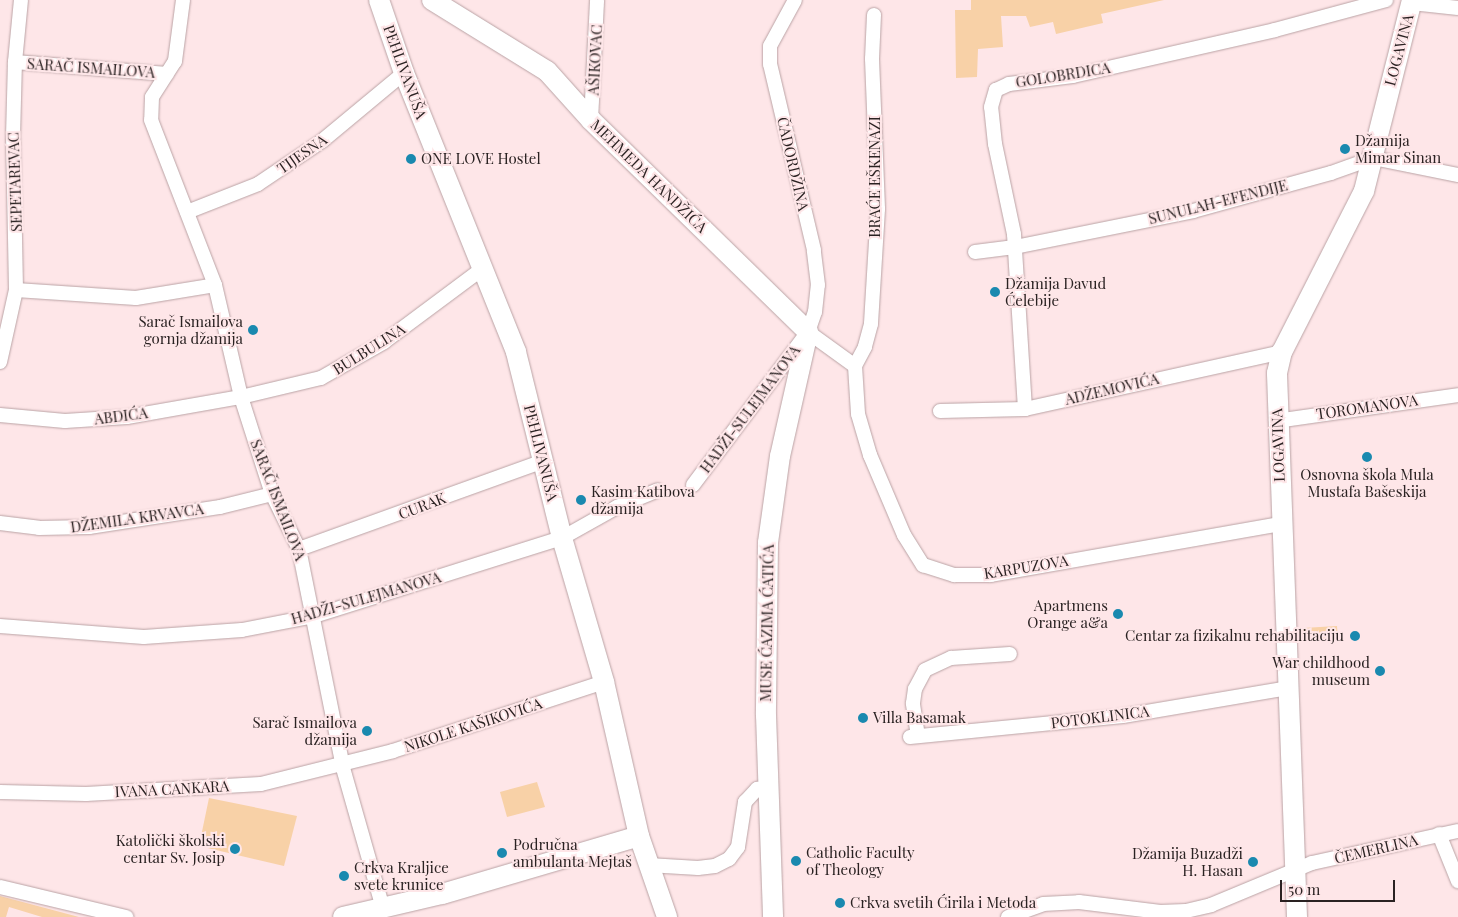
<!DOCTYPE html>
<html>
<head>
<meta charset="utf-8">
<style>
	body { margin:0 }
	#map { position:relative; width:1458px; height:917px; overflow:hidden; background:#fee6e8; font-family:"Playfair Display",serif }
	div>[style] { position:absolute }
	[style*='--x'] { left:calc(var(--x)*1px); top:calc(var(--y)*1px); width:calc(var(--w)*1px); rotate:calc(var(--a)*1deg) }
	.green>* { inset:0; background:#f8d1a7 }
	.roads { filter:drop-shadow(0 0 1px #baa3a5) drop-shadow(0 0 1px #baa3a5) }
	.street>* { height:14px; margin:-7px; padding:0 7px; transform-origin:7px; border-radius:7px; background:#fff }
	.secondary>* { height:20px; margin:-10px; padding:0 10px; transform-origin:10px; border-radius:10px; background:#fff }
	.dots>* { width:14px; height:14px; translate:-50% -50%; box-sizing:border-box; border:2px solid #fee6e8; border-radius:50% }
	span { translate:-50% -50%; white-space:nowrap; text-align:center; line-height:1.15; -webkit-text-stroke:4px #fee6e8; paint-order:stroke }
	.street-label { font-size:15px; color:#2a2222 }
	.poi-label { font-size:15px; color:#2a2222 }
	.left { translate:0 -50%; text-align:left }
	.right { translate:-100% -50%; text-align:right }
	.scale { position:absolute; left:1280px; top:880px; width:115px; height:22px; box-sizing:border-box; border:2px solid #2a2222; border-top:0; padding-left:6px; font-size:15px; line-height:18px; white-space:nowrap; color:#2a2222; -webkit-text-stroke:4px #fee6e8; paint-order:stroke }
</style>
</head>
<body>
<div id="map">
	<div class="green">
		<div style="clip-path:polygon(971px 0,1164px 0,1101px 14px,1103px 23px,1056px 34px,1053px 22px,1030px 27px,1026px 16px,1001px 16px,1003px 47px,978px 49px,977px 77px,956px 78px,955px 10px,971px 10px)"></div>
		<div style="clip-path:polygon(1337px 626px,1338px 639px,1304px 641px,1303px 628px)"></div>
		<div style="clip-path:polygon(537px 782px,545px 807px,507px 817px,500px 792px)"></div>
		<div style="clip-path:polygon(209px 798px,297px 816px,284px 866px,199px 846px)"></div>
		<div style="clip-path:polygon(0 896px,79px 917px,42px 917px,9px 907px,6px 917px,0 917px)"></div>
	</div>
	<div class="roads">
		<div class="street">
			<div style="--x:183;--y:0;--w:62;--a:97.5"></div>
			<div style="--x:175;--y:61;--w:43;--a:122.6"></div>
			<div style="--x:152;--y:97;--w:23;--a:92"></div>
			<div style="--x:151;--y:120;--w:177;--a:68.8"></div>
			<div style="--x:215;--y:285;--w:115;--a:76.9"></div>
			<div style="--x:241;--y:397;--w:102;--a:72.3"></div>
			<div style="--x:272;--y:494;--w:61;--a:63.9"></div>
			<div style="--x:299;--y:549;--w:223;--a:78.6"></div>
			<div style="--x:343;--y:768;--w:146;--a:74.1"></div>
			<div style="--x:1412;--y:3;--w:46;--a:6.2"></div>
			<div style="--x:874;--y:15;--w:44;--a:92.6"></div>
			<div style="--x:872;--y:59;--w:150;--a:87.7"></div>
			<div style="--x:878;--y:209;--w:115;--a:93.5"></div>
			<div style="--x:871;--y:324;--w:24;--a:105"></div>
			<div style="--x:865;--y:347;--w:21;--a:118"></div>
			<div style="--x:855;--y:366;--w:48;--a:86.4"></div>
			<div style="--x:858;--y:414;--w:43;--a:73.7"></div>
			<div style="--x:870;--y:455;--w:87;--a:67"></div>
			<div style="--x:904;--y:535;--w:36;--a:58"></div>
			<div style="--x:923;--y:565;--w:33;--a:18"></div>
			<div style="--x:954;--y:575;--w:37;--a:0"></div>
			<div style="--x:991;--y:575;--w:294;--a:-10"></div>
			<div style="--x:15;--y:62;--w:152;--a:4.5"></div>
			<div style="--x:591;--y:120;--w:120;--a:-87.1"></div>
			<div style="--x:187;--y:212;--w:76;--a:-21.5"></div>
			<div style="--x:258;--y:184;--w:77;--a:-33.9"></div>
			<div style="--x:322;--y:141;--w:107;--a:-39.7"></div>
			<div style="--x:975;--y:252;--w:40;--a:-7.1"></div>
			<div style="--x:1015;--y:247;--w:182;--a:-11.4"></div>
			<div style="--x:1193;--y:211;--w:143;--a:-15.4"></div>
			<div style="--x:1331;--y:173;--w:45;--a:-19.7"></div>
			<div style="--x:1373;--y:158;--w:87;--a:11.3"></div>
			<div style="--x:16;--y:290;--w:120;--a:3.8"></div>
			<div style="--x:136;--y:298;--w:80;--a:-9.3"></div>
			<div style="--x:808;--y:332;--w:58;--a:35.9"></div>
			<div style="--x:0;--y:362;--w:74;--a:-77.5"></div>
			<div style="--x:16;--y:290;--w:153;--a:-91.1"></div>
			<div style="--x:13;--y:137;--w:75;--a:-88.5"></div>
			<div style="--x:15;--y:62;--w:62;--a:-84.5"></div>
			<div style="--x:1025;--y:409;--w:175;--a:-93.6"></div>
			<div style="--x:1014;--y:234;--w:92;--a:-101.9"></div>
			<div style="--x:995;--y:144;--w:37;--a:-96"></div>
			<div style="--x:991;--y:107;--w:18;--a:-74"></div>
			<div style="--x:996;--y:90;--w:14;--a:-25"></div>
			<div style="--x:1009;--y:84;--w:64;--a:-7.1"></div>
			<div style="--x:1073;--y:76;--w:207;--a:-12.8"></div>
			<div style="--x:1275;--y:30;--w:115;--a:-15.1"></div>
			<div style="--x:940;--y:411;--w:85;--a:-1.3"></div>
			<div style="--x:1025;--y:409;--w:263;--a:-12.5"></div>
			<div style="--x:0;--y:415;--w:65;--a:5.3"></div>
			<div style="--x:65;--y:421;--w:62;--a:-3.7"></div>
			<div style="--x:127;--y:417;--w:116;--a:-10"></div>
			<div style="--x:241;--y:397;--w:82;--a:-13.4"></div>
			<div style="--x:321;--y:378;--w:73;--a:-29.7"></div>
			<div style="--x:384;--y:342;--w:122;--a:-36.7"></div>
			<div style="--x:1276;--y:421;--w:184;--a:-8.1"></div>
			<div style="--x:693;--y:485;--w:191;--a:-53.1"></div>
			<div style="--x:808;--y:332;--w:21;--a:-71"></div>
			<div style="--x:815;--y:312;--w:27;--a:-84"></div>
			<div style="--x:818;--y:285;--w:35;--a:-97"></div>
			<div style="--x:814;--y:250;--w:191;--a:-103.3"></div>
			<div style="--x:770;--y:64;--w:18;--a:-90"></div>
			<div style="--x:770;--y:46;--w:52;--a:-61.5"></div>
			<div style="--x:0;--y:523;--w:39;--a:7"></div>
			<div style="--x:39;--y:528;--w:50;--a:-1.1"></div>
			<div style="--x:89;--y:527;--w:133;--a:-8.7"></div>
			<div style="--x:220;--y:507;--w:54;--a:-14"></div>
			<div style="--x:299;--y:549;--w:260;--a:-19.8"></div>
			<div style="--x:0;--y:626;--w:144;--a:4.4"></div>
			<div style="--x:144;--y:637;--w:98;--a:-4.1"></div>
			<div style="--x:242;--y:630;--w:73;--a:-11"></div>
			<div style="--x:314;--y:616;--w:260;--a:-17.5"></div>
			<div style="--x:562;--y:538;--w:63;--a:-29.4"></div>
			<div style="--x:617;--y:507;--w:44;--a:-22.5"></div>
			<div style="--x:918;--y:736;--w:33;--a:-99"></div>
			<div style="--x:913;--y:703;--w:14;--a:-82"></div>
			<div style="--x:915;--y:689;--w:21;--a:-62"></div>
			<div style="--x:925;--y:670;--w:29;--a:-25"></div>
			<div style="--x:951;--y:658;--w:59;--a:-3.9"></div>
			<div style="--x:910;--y:737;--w:214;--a:-5.6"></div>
			<div style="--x:1123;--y:716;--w:167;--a:-9.6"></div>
			<div style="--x:0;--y:792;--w:86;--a:1.3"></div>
			<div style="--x:86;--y:794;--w:175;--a:-3.3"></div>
			<div style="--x:261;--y:784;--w:136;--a:-14"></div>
			<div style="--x:393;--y:751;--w:222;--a:-18.1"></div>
			<div style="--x:1439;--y:834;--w:51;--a:68"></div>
			<div style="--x:648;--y:865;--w:50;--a:3.4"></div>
			<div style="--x:698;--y:868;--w:17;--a:-7"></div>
			<div style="--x:715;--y:866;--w:16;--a:-27"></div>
			<div style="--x:729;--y:859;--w:15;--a:-53"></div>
			<div style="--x:738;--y:847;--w:46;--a:-81.2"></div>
			<div style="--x:745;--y:802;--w:18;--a:-47"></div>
			<div style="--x:757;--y:789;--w:10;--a:-11"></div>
			<div style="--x:0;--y:887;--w:130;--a:13.4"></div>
			<div style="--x:1008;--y:917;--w:37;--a:-20"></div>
			<div style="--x:1043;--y:904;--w:36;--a:-3"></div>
			<div style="--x:1079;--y:902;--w:82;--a:7"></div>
			<div style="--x:1160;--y:912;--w:26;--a:-2"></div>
			<div style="--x:1186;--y:911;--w:26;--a:-13"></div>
			<div style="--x:1211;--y:905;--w:109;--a:-22.6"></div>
			<div style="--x:1312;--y:863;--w:149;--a:-12.4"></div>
		</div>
		<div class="secondary">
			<div style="--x:379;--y:0;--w:77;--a:71.1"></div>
			<div style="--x:404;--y:73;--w:301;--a:68.1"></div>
			<div style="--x:516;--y:352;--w:192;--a:76.1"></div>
			<div style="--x:562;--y:538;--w:150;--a:73.7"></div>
			<div style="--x:604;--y:682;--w:158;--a:77.2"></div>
			<div style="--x:639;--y:836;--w:86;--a:70.9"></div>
			<div style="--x:432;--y:0;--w:135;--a:31.7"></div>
			<div style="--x:547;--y:71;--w:66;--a:48.1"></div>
			<div style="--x:591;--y:120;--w:303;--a:44.3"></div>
			<div style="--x:808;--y:332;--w:127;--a:102.7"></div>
			<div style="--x:780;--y:456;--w:88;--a:97.9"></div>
			<div style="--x:768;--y:543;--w:172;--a:90.7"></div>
			<div style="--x:766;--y:715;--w:202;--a:88"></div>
			<div style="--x:343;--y:917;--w:102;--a:-13.1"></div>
			<div style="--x:442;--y:894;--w:205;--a:-16.4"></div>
			<div style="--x:1297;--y:917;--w:544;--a:-92.11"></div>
			<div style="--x:1277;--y:373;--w:22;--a:-77"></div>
			<div style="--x:1282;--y:352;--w:181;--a:-63"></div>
			<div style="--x:1364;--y:191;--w:197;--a:-75.9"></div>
		</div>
	</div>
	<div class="dots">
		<div style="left:1345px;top:149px;background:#1a89af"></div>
		<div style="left:411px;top:159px;background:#1a89af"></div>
		<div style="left:995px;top:292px;background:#1a89af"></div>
		<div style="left:253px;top:330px;background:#1a89af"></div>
		<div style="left:1367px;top:457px;background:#1a89af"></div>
		<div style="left:581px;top:500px;background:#1a89af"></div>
		<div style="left:1118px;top:614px;background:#1a89af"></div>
		<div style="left:1355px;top:636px;background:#1a89af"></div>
		<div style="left:1380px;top:671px;background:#1a89af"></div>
		<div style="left:863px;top:718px;background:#1a89af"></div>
		<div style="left:367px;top:731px;background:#1a89af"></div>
		<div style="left:235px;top:849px;background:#1a89af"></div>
		<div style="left:502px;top:853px;background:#1a89af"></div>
		<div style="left:796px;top:861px;background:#1a89af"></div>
		<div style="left:1253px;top:862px;background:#1a89af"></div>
		<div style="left:344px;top:876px;background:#1a89af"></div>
		<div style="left:840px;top:903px;background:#1a89af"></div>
	</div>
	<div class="street-label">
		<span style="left:1399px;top:50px;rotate:-75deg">LOGAVINA</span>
		<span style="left:595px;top:60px;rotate:-87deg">AŠIKOVAC</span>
		<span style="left:91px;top:68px;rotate:4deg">SARAČ ISMAILOVA</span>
		<span style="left:405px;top:72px;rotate:70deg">PEHLIVANUŠA</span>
		<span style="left:1063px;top:75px;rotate:-9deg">GOLOBRDICA</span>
		<span style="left:302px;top:154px;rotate:-35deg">TIJESNA</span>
		<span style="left:793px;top:164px;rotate:77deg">ČADORDŽINA</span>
		<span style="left:649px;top:176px;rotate:44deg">MEHMEDA HANDŽIĆA</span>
		<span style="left:875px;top:177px;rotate:-90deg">BRAĆE EŠKENAZI</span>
		<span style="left:15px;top:182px;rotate:-92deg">SEPETAREVAC</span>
		<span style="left:1218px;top:202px;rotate:-14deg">SUNULAH-EFENDIJE</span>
		<span style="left:369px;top:349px;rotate:-32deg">BULBULINA</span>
		<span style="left:1112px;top:389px;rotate:-13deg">ADŽEMOVIĆA</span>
		<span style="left:1367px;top:407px;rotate:-8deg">TOROMANOVA</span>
		<span style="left:750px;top:409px;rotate:-53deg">HADŽI-SULEJMANOVA</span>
		<span style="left:121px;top:416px;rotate:-7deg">ABDIĆA</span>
		<span style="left:1278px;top:445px;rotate:-92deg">LOGAVINA</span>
		<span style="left:541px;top:453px;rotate:76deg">PEHLIVANUŠA</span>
		<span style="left:278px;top:500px;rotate:69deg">SARAČ ISMAILOVA</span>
		<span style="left:422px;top:506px;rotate:-21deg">CURAK</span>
		<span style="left:137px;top:518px;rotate:-8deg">DŽEMILA KRVAVCA</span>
		<span style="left:1026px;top:567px;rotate:-9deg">KARPUZOVA</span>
		<span style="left:366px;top:598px;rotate:-16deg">HADŽI-SULEJMANOVA</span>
		<span style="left:767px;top:623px;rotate:-89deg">MUSE ĆAZIMA ĆATIĆA</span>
		<span style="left:1100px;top:717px;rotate:-7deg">POTOKLINICA</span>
		<span style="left:473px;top:725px;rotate:-18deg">NIKOLE KAŠIKOVIĆA</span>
		<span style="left:172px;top:789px;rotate:-3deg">IVANA CANKARA</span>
		<span style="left:1376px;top:849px;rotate:-13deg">ČEMERLINA</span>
	</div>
	<div class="poi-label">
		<span class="left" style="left:1355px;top:149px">Džamija<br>Mimar Sinan</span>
		<span class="left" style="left:421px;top:159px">ONE LOVE Hostel</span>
		<span class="left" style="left:1005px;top:292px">Džamija Davud<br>Ćelebije</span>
		<span class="right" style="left:243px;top:330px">Sarač Ismailova<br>gornja džamija</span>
		<span style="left:1367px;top:483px">Osnovna škola Mula<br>Mustafa Bašeskija</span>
		<span class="left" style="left:591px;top:500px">Kasim Katibova<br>džamija</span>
		<span class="right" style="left:1108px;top:614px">Apartmens<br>Orange a&amp;a</span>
		<span class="right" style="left:1344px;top:636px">Centar za fizikalnu rehabilitaciju</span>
		<span class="right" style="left:1370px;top:671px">War childhood<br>museum</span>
		<span class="left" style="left:873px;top:718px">Villa Basamak</span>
		<span class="right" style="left:357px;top:731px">Sarač Ismailova<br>džamija</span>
		<span class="right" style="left:225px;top:849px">Katolički školski<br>centar Sv. Josip</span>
		<span class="left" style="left:513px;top:853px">Područna<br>ambulanta Mejtaš</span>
		<span class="left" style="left:806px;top:861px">Catholic Faculty<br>of Theology</span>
		<span class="right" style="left:1243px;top:862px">Džamija Buzadži<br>H. Hasan</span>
		<span class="left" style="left:354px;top:876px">Crkva Kraljice<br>svete krunice</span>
		<span class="left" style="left:850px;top:903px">Crkva svetih Ćirila i Metoda</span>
	</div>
	<div class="scale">50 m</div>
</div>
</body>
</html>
